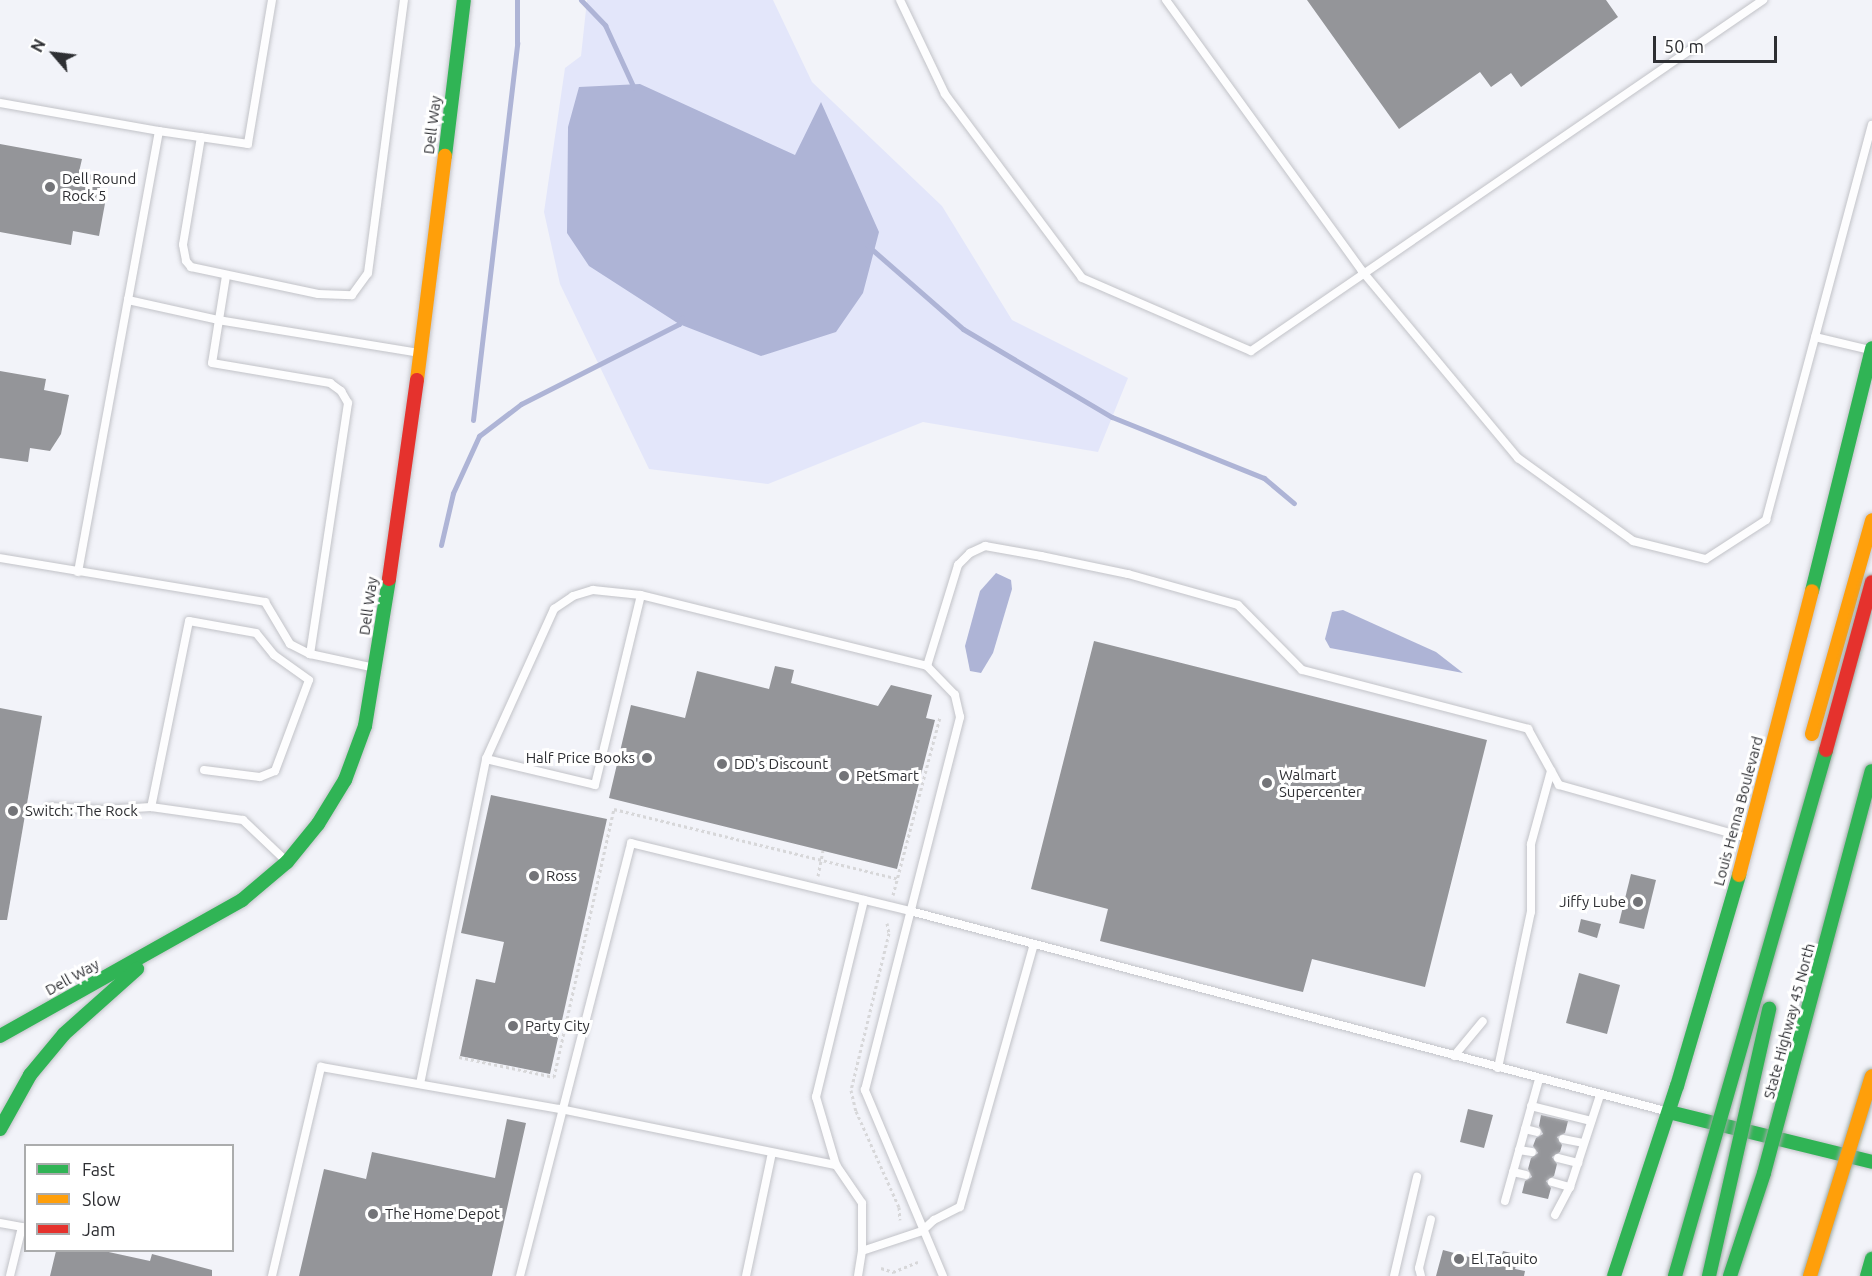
<!DOCTYPE html>
<html>
<head>
<meta charset="utf-8">
<style>
	body { margin:0 }
	#map { position:relative; width:1872px; height:1276px; overflow:hidden; background:#f2f3f9; font-family:Ubuntu,sans-serif }
	div>[style] { position:absolute }
	[style*='--x'] { left:calc(var(--x)*1px); top:calc(var(--y)*1px); width:calc(var(--w)*1px); rotate:calc(var(--a)*1deg) }
	.green>* { inset:0; background:#e3e6fa }
	.water>* { inset:0; background:#aeb4d6 }
	.stream>* { height:5px; margin:-2.5px; padding:0 2.5px; transform-origin:2.5px; border-radius:2.5px; background:#aeb4d6 }
	.building>* { inset:0; background:#949599 }
	.path>* { height:3px; margin-top:-1.5px; transform-origin:0; background:repeating-linear-gradient(90deg,#d7d7d9 0 3px,transparent 0 6px) }
	.roads { filter:drop-shadow(0 0 2px #c2c3c8) drop-shadow(0 0 2px #c2c3c8) }
	.lane>* { height:8px; margin:-4px; padding:0 4px; transform-origin:4px; border-radius:4px; background:#fdfdfe }
	.fast>* { height:14px; margin:-7px; padding:0 7px; transform-origin:7px; border-radius:7px; background:#30b455 }
	.slow>* { height:14px; margin:-7px; padding:0 7px; transform-origin:7px; border-radius:7px; background:#ff9f0a }
	.jam>* { height:14px; margin:-7px; padding:0 7px; transform-origin:7px; border-radius:7px; background:#e5322d }
	.bridges { filter:drop-shadow(0 0 2px #9da9a4) drop-shadow(0 0 2px #9da9a4) }
	.fast-bridge>* { height:14px; margin:-7px; padding:0 7px; transform-origin:7px; border-radius:7px; background:#30b455 }
	.slow-bridge>* { height:14px; margin:-7px; padding:0 7px; transform-origin:7px; border-radius:7px; background:#ff9f0a }
	.jam-bridge>* { height:14px; margin:-7px; padding:0 7px; transform-origin:7px; border-radius:7px; background:#e5322d }
	.dots>* { width:16px; height:16px; translate:-50% -50%; box-sizing:border-box; border:3px solid #fff; border-radius:50% }
	span { translate:-50% -50%; white-space:nowrap; text-align:center; line-height:1.15; -webkit-text-stroke:6px #fff; paint-order:stroke }
	.street-label { font-size:15px; color:#2e2f33 }
	.poi-label { font-size:15px; color:#2e2f33 }
	.left { translate:0 -50%; text-align:left }
	.right { translate:-100% -50%; text-align:right }
	.legend { position:absolute; left:24px; top:1144px; width:210px; height:108px; box-sizing:border-box; background:#fff; border:2px solid #abacad; margin:0; padding:8px 10px; list-style:none; font-size:18px; color:#2e2f33 }
	.legend li { display:flex; align-items:center; gap:12px; height:30px }
	.legend b { width:30px; border:2px solid #abacad }
	.north { position:absolute; left:24px; top:24px; width:60px; height:60px; -webkit-text-stroke:4px #fff; paint-order:stroke; rotate:298deg; font-size:16px; font-weight:700; line-height:24px; text-align:center; color:#2e2f33 }
	.north::after { content:''; display:block; margin:auto; width:21px; height:27px; background:#2e2f33; clip-path:polygon(50% 0,100% 100%,50% 72%,0 100%) }
	.scale { position:absolute; left:1653px; top:36px; width:124px; height:27px; box-sizing:border-box; border:3px solid #2e2f33; border-top:0; padding-left:8px; font-size:18px; line-height:21px; white-space:nowrap; color:#2e2f33; -webkit-text-stroke:4px #fff; paint-order:stroke }
</style>
</head>
<body>
<div id="map">
	<div class="green">
		<div style="clip-path:polygon(587px 0,773px 0,812px 82px,942px 206px,1012px 320px,1128px 378px,1098px 452px,923px 422px,768px 484px,649px 469px,560px 284px,544px 212px,565px 68px,581px 56px)"></div>
	</div>
	<div class="water">
		<div style="clip-path:polygon(640px 84px,795px 155px,821px 102px,879px 232px,863px 293px,836px 332px,761px 356px,679px 324px,589px 266px,567px 233px,568px 127px,579px 87px)"></div>
		<div style="clip-path:polygon(996px 573px,1011px 580px,1012px 589px,993px 653px,981px 673px,970px 671px,965px 646px,980px 591px)"></div>
		<div style="clip-path:polygon(1343px 610px,1436px 652px,1463px 673px,1330px 648px,1325px 639px,1332px 612px)"></div>
	</div>
	<div class="stream">
		<div style="--x:581;--y:0;--w:35;--a:46"></div>
		<div style="--x:605;--y:25;--w:69;--a:65.3"></div>
		<div style="--x:868;--y:246;--w:126;--a:41.1"></div>
		<div style="--x:963;--y:329;--w:173;--a:30.6"></div>
		<div style="--x:1112;--y:417;--w:164;--a:21.9"></div>
		<div style="--x:1264;--y:478;--w:39;--a:40"></div>
		<div style="--x:473;--y:420;--w:380;--a:-83.3"></div>
		<div style="--x:517;--y:43;--w:43;--a:-90"></div>
		<div style="--x:441;--y:545;--w:53;--a:-77"></div>
		<div style="--x:453;--y:493;--w:63;--a:-65.5"></div>
		<div style="--x:479;--y:436;--w:53;--a:-37.3"></div>
		<div style="--x:521;--y:404;--w:177;--a:-26.9"></div>
		<div style="--x:679;--y:324;--w:7;--a:-63"></div>
	</div>
	<div class="building">
		<div style="clip-path:polygon(1307px 0,1606px 0,1618px 17px,1521px 87px,1511px 73px,1491px 87px,1480px 72px,1399px 129px)"></div>
		<div style="clip-path:polygon(0 144px,82px 159px,79px 172px,102px 177px,98px 197px,106px 198px,99px 236px,73px 231px,71px 245px,0 232px)"></div>
		<div style="clip-path:polygon(0 371px,46px 379px,44px 390px,69px 395px,61px 434px,50px 451px,30px 448px,28px 462px,0 458px)"></div>
		<div style="clip-path:polygon(1094px 641px,1487px 740px,1425px 987px,1312px 959px,1303px 992px,1290px 989px,1100px 941px,1108px 909px,1031px 889px)"></div>
		<div style="clip-path:polygon(775px 666px,794px 670px,791px 683px,878px 706px,891px 685px,932px 695px,926px 718px,935px 720px,897px 869px,609px 798px,631px 705px,685px 718px,697px 671px,769px 689px)"></div>
		<div style="clip-path:polygon(0 708px,42px 716px,7px 920px,0 920px)"></div>
		<div style="clip-path:polygon(491px 795px,607px 819px,550px 1074px,460px 1056px,476px 979px,495px 983px,504px 942px,461px 933px)"></div>
		<div style="clip-path:polygon(1631px 874px,1656px 880px,1644px 929px,1619px 923px)"></div>
		<div style="clip-path:polygon(1581px 919px,1601px 924px,1597px 938px,1578px 932px)"></div>
		<div style="clip-path:polygon(1579px 973px,1620px 985px,1607px 1034px,1566px 1023px)"></div>
		<div style="clip-path:polygon(1468px 1109px,1493px 1115px,1484px 1148px,1460px 1142px)"></div>
		<div style="clip-path:polygon(1541px 1115px,1568px 1121px,1565px 1133px,1557px 1137px,1562px 1145px,1560px 1152px,1552px 1157px,1557px 1164px,1554px 1176px,1546px 1181px,1551px 1188px,1548px 1199px,1522px 1193px,1525px 1181px,1532px 1177px,1528px 1169px,1531px 1158px,1538px 1153px,1533px 1146px,1536px 1138px,1543px 1134px,1539px 1126px)"></div>
		<div style="clip-path:polygon(507px 1119px,526px 1123px,492px 1276px,299px 1276px,324px 1169px,366px 1179px,372px 1152px,495px 1178px)"></div>
		<div style="clip-path:polygon(1443px 1250px,1499px 1265px,1503px 1251px,1519px 1255px,1515px 1269px,1525px 1271px,1524px 1276px,1436px 1276px)"></div>
		<div style="clip-path:polygon(56px 1251px,104px 1251px,150px 1261px,152px 1254px,212px 1270px,212px 1276px,50px 1276px)"></div>
	</div>
	<div class="path">
		<div style="--x:818;--y:876;--w:26;--a:-79"></div>
		<div style="--x:893;--y:895;--w:184;--a:-75.2"></div>
		<div style="--x:887;--y:923;--w:10;--a:79"></div>
		<div style="--x:889;--y:933;--w:162;--a:103.6"></div>
		<div style="--x:851;--y:1090;--w:22;--a:77"></div>
		<div style="--x:856;--y:1111;--w:105;--a:65.9"></div>
		<div style="--x:899;--y:1207;--w:13;--a:86"></div>
		<div style="--x:459;--y:1057;--w:97;--a:11.9"></div>
		<div style="--x:554;--y:1077;--w:275;--a:-77.4"></div>
		<div style="--x:614;--y:809;--w:292;--a:13.8"></div>
		<div style="--x:881;--y:1268;--w:13;--a:18"></div>
		<div style="--x:893;--y:1272;--w:27;--a:-22"></div>
	</div>
	<div class="roads">
		<div class="lane">
			<div style="--x:272;--y:0;--w:146;--a:99.5"></div>
			<div style="--x:248;--y:144;--w:90;--a:-171.7"></div>
			<div style="--x:159;--y:131;--w:172;--a:100.4"></div>
			<div style="--x:128;--y:300;--w:92;--a:12.5"></div>
			<div style="--x:218;--y:320;--w:205;--a:9.3"></div>
			<div style="--x:900;--y:0;--w:104;--a:64.4"></div>
			<div style="--x:945;--y:94;--w:229;--a:53.3"></div>
			<div style="--x:1082;--y:278;--w:184;--a:23.4"></div>
			<div style="--x:1251;--y:351;--w:621;--a:-34.43"></div>
			<div style="--x:1166;--y:0;--w:334;--a:54.1"></div>
			<div style="--x:1362;--y:271;--w:244;--a:50.2"></div>
			<div style="--x:1518;--y:458;--w:142;--a:35.8"></div>
			<div style="--x:1633;--y:541;--w:75;--a:13.9"></div>
			<div style="--x:1706;--y:559;--w:72;--a:-33"></div>
			<div style="--x:1766;--y:520;--w:409;--a:-75"></div>
			<div style="--x:0;--y:103;--w:161;--a:10"></div>
			<div style="--x:201;--y:137;--w:109;--a:99.5"></div>
			<div style="--x:183;--y:245;--w:16;--a:79"></div>
			<div style="--x:186;--y:261;--w:8;--a:50"></div>
			<div style="--x:191;--y:267;--w:130;--a:12"></div>
			<div style="--x:318;--y:294;--w:34;--a:2"></div>
			<div style="--x:352;--y:295;--w:27;--a:-54"></div>
			<div style="--x:368;--y:273;--w:275;--a:-82.5"></div>
			<div style="--x:226;--y:276;--w:88;--a:99.1"></div>
			<div style="--x:212;--y:363;--w:120;--a:9.6"></div>
			<div style="--x:330;--y:383;--w:14;--a:36"></div>
			<div style="--x:341;--y:391;--w:14;--a:60"></div>
			<div style="--x:348;--y:403;--w:254;--a:98.6"></div>
			<div style="--x:1815;--y:337;--w:57;--a:13.3"></div>
			<div style="--x:0;--y:558;--w:269;--a:9.4"></div>
			<div style="--x:265;--y:602;--w:49;--a:59.2"></div>
			<div style="--x:290;--y:644;--w:22;--a:27"></div>
			<div style="--x:310;--y:654;--w:66;--a:12.2"></div>
			<div style="--x:78;--y:572;--w:277;--a:-79.6"></div>
			<div style="--x:486;--y:759;--w:112;--a:13.4"></div>
			<div style="--x:595;--y:785;--w:195;--a:-76.4"></div>
			<div style="--x:204;--y:770;--w:56;--a:7.1"></div>
			<div style="--x:260;--y:777;--w:16;--a:-22"></div>
			<div style="--x:275;--y:771;--w:97;--a:-69.5"></div>
			<div style="--x:309;--y:680;--w:43;--a:-144.5"></div>
			<div style="--x:274;--y:655;--w:28;--a:-129"></div>
			<div style="--x:256;--y:633;--w:68;--a:-169.8"></div>
			<div style="--x:189;--y:621;--w:190;--a:101.5"></div>
			<div style="--x:151;--y:807;--w:93;--a:8"></div>
			<div style="--x:243;--y:820;--w:59;--a:43.6"></div>
			<div style="--x:50;--y:807;--w:53;--a:3.2"></div>
			<div style="--x:103;--y:810;--w:48;--a:-3.6"></div>
			<div style="--x:1454;--y:1056;--w:45;--a:-50.4"></div>
			<div style="--x:1498;--y:1068;--w:159;--a:-78.1"></div>
			<div style="--x:1531;--y:912;--w:68;--a:-90"></div>
			<div style="--x:1531;--y:844;--w:76;--a:-74.7"></div>
			<div style="--x:420;--y:1084;--w:332;--a:-78.5"></div>
			<div style="--x:486;--y:759;--w:165;--a:-65.6"></div>
			<div style="--x:554;--y:609;--w:23;--a:-34"></div>
			<div style="--x:573;--y:596;--w:21;--a:-17"></div>
			<div style="--x:593;--y:590;--w:48;--a:5.9"></div>
			<div style="--x:641;--y:595;--w:295;--a:13.9"></div>
			<div style="--x:1531;--y:1106;--w:62;--a:14"></div>
			<div style="--x:1525;--y:1129;--w:12;--a:14"></div>
			<div style="--x:1563;--y:1139;--w:20;--a:11"></div>
			<div style="--x:1519;--y:1150;--w:13;--a:9"></div>
			<div style="--x:1558;--y:1158;--w:21;--a:14"></div>
			<div style="--x:1513;--y:1172;--w:13;--a:13"></div>
			<div style="--x:1552;--y:1182;--w:19;--a:16"></div>
			<div style="--x:1505;--y:1201;--w:127;--a:-74.4"></div>
			<div style="--x:1555;--y:1215;--w:32;--a:-62"></div>
			<div style="--x:1570;--y:1187;--w:97;--a:-71.9"></div>
			<div style="--x:0;--y:1223;--w:22;--a:10"></div>
			<div style="--x:22;--y:1227;--w:50;--a:103.8"></div>
			<div style="--x:862;--y:1251;--w:48;--a:-90"></div>
			<div style="--x:862;--y:1203;--w:46;--a:-124.4"></div>
			<div style="--x:836;--y:1165;--w:71;--a:-106.4"></div>
			<div style="--x:816;--y:1097;--w:203;--a:-76.3"></div>
			<div style="--x:272;--y:1276;--w:215;--a:-76.8"></div>
			<div style="--x:321;--y:1067;--w:243;--a:10"></div>
			<div style="--x:560;--y:1109;--w:282;--a:11.5"></div>
			<div style="--x:520;--y:1276;--w:447;--a:-75.6"></div>
			<div style="--x:631;--y:843;--w:287;--a:13.7"></div>
			<div style="--x:910;--y:911;--w:785;--a:14.83"></div>
			<div style="--x:746;--y:1276;--w:126;--a:-78.1"></div>
			<div style="--x:858;--y:1276;--w:25;--a:-81"></div>
			<div style="--x:862;--y:1251;--w:63;--a:-18.4"></div>
			<div style="--x:922;--y:1231;--w:16;--a:-43"></div>
			<div style="--x:934;--y:1220;--w:29;--a:-27"></div>
			<div style="--x:960;--y:1207;--w:273;--a:-74.3"></div>
			<div style="--x:943;--y:1276;--w:202;--a:-112.8"></div>
			<div style="--x:865;--y:1090;--w:385;--a:-75.7"></div>
			<div style="--x:960;--y:717;--w:23;--a:-103"></div>
			<div style="--x:955;--y:695;--w:40;--a:-134"></div>
			<div style="--x:927;--y:666;--w:106;--a:-72.9"></div>
			<div style="--x:958;--y:565;--w:17;--a:-45"></div>
			<div style="--x:970;--y:553;--w:17;--a:-25"></div>
			<div style="--x:985;--y:546;--w:57;--a:10.1"></div>
			<div style="--x:1041;--y:556;--w:89;--a:11.7"></div>
			<div style="--x:1128;--y:574;--w:114;--a:15.7"></div>
			<div style="--x:1238;--y:605;--w:91;--a:45.4"></div>
			<div style="--x:1302;--y:670;--w:234;--a:14.6"></div>
			<div style="--x:1528;--y:729;--w:64;--a:61"></div>
			<div style="--x:1559;--y:785;--w:196;--a:15.7"></div>
			<div style="--x:1394;--y:1276;--w:102;--a:-76.9"></div>
			<div style="--x:1421;--y:1276;--w:8;--a:-104"></div>
			<div style="--x:1419;--y:1268;--w:50;--a:-76.2"></div>
		</div>
		<div class="fast">
			<div style="--x:445;--y:156;--w:157;--a:-83.1"></div>
			<div style="--x:1812;--y:591;--w:250;--a:-76.1"></div>
			<div style="--x:0;--y:1036;--w:278;--a:-29.3"></div>
			<div style="--x:242;--y:900;--w:59;--a:-40.2"></div>
			<div style="--x:287;--y:862;--w:49;--a:-50.8"></div>
			<div style="--x:318;--y:824;--w:52;--a:-58.5"></div>
			<div style="--x:345;--y:780;--w:58;--a:-69.7"></div>
			<div style="--x:365;--y:726;--w:149;--a:-80.7"></div>
			<div style="--x:1669;--y:1112;--w:209;--a:13.8"></div>
			<div style="--x:0;--y:1129;--w:62;--a:-60.9"></div>
			<div style="--x:30;--y:1075;--w:53;--a:-50.3"></div>
			<div style="--x:64;--y:1034;--w:98;--a:-41.7"></div>
			<div style="--x:1614;--y:1276;--w:200;--a:-71.7"></div>
			<div style="--x:1677;--y:1086;--w:220;--a:-73.6"></div>
			<div style="--x:1867;--y:1276;--w:18;--a:-74"></div>
		</div>
		<div class="slow">
			<div style="--x:417;--y:380;--w:226;--a:-82.9"></div>
			<div style="--x:1812;--y:734;--w:222;--a:-74.3"></div>
			<div style="--x:1739;--y:875;--w:293;--a:-75.6"></div>
		</div>
		<div class="jam">
			<div style="--x:389;--y:579;--w:201;--a:-82"></div>
		</div>
	</div>
	<div class="bridges">
		<div class="fast-bridge">
			<div style="--x:1675;--y:1276;--w:547;--a:-73.98"></div>
			<div style="--x:1709;--y:1276;--w:274;--a:-77.3"></div>
			<div style="--x:1730;--y:1276;--w:108;--a:-71.7"></div>
			<div style="--x:1764;--y:1173;--w:416;--a:-75"></div>
		</div>
		<div class="slow-bridge">
			<div style="--x:1810;--y:1276;--w:209;--a:-72.8"></div>
		</div>
		<div class="jam-bridge">
			<div style="--x:1826;--y:750;--w:174;--a:-74.7"></div>
		</div>
	</div>
	<div class="dots">
		<div style="left:50px;top:187px;background:#737478"></div>
		<div style="left:647px;top:758px;background:#737478"></div>
		<div style="left:722px;top:764px;background:#737478"></div>
		<div style="left:844px;top:776px;background:#737478"></div>
		<div style="left:1267px;top:783px;background:#737478"></div>
		<div style="left:13px;top:811px;background:#737478"></div>
		<div style="left:534px;top:876px;background:#737478"></div>
		<div style="left:1638px;top:902px;background:#737478"></div>
		<div style="left:513px;top:1026px;background:#737478"></div>
		<div style="left:373px;top:1214px;background:#737478"></div>
		<div style="left:1459px;top:1259px;background:#737478"></div>
	</div>
	<div class="street-label">
		<span style="left:432px;top:125px;rotate:-83deg">Dell Way</span>
		<span style="left:368px;top:606px;rotate:-82deg">Dell Way</span>
		<span style="left:1738px;top:811px;rotate:-75deg">Louis Henna Boulevard</span>
		<span style="left:72px;top:977px;rotate:-29deg">Dell Way</span>
		<span style="left:1789px;top:1021px;rotate:-75deg">State Highway 45 North</span>
	</div>
	<div class="poi-label">
		<span class="left" style="left:62px;top:187px">Dell Round<br>Rock 5</span>
		<span class="right" style="left:635px;top:758px">Half Price Books</span>
		<span class="left" style="left:734px;top:764px">DD's Discount</span>
		<span class="left" style="left:1279px;top:783px">Walmart<br>Supercenter</span>
		<span class="left" style="left:856px;top:776px">PetSmart</span>
		<span class="left" style="left:25px;top:811px">Switch: The Rock</span>
		<span class="left" style="left:546px;top:876px">Ross</span>
		<span class="right" style="left:1626px;top:902px">Jiffy Lube</span>
		<span class="left" style="left:525px;top:1026px">Party City</span>
		<span class="left" style="left:385px;top:1214px">The Home Depot</span>
		<span class="left" style="left:1471px;top:1259px">El Taquito</span>
	</div>
	<ul class="legend">
	<li><b style="height:8px;background:#30b455"></b>Fast</li>
	<li><b style="height:8px;background:#ff9f0a"></b>Slow</li>
	<li><b style="height:8px;background:#e5322d"></b>Jam</li>
	</ul>
	<div class="north">N</div>
	<div class="scale">50 m</div>
</div>
</body>
</html>
